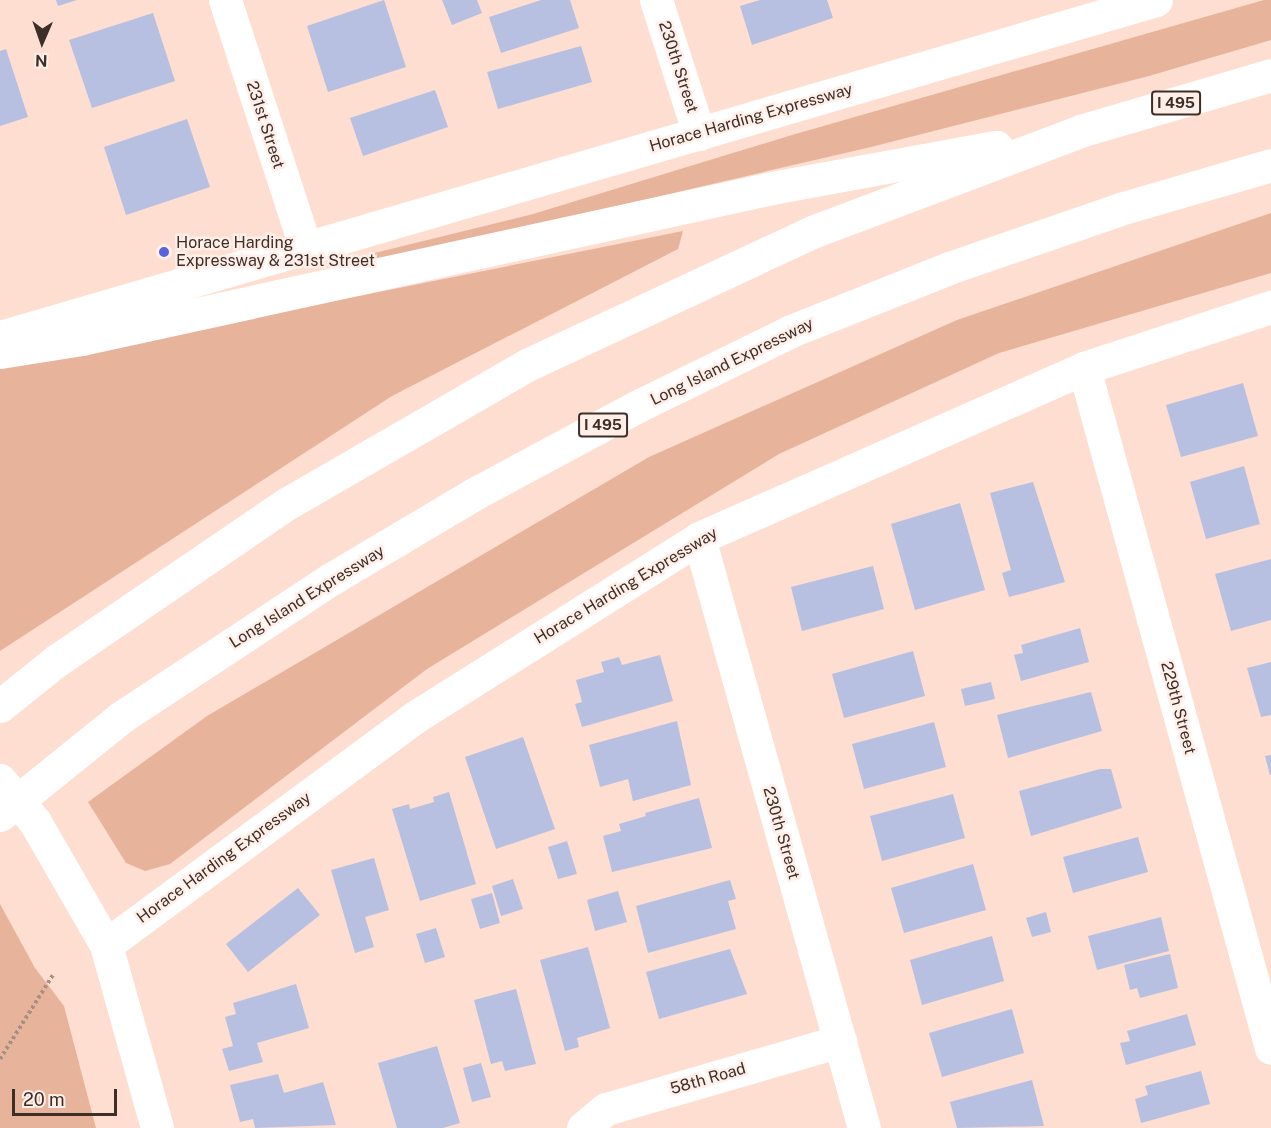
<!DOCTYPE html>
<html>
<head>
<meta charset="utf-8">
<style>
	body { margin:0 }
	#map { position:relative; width:1271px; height:1128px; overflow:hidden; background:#fdded0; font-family:"Public Sans",sans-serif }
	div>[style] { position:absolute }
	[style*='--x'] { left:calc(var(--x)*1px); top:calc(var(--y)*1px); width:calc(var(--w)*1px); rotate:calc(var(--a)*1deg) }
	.green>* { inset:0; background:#e7b39b }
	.building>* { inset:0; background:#b8c0e2 }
	.path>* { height:4px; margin-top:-2px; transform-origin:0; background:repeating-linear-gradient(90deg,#a78f85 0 3px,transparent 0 6px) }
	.minor>* { height:33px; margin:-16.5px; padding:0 16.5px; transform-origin:16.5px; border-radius:16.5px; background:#fff }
	.tertiary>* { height:33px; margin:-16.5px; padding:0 16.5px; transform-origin:16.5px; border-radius:16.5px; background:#fff }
	.secondary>* { height:33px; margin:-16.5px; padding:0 16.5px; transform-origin:16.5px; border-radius:16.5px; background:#fff }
	.motorway>* { height:33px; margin:-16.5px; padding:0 16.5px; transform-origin:16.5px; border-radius:16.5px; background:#fff }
	.dots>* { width:16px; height:16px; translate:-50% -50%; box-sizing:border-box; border:3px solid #ffefe8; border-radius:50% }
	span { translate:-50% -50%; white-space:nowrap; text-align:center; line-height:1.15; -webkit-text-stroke:5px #ffefe8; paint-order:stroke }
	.shield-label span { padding:2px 4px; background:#ffefe8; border:2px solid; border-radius:4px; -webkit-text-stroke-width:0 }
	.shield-label { font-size:15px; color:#3d2f28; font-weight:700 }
	.street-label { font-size:16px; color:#3d2f28 }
	.poi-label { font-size:16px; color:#3d2f28 }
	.left { translate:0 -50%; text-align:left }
	.north { position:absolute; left:12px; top:12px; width:60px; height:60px; -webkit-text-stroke:4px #ffefe8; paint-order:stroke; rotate:182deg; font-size:16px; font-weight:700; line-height:24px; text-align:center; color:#3d2f28 }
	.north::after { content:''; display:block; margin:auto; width:21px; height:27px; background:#3d2f28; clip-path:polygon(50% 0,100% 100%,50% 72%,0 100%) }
	.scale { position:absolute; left:12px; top:1089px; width:105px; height:27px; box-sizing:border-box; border:3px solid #3d2f28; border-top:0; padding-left:8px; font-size:18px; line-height:21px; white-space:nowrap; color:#3d2f28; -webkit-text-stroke:4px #ffefe8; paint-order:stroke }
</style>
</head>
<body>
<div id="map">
	<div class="green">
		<div style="clip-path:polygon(1264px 0,1271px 0,1271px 40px,1149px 76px,871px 147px,351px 268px,346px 260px,533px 214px,792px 135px)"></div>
		<div style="clip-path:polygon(1271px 213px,1271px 273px,999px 353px,779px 454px,427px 669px,170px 864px,145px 871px,126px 863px,88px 802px,207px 716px,649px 457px,957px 320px)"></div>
		<div style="clip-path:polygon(683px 231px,678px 249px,392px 396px,0 651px,0 368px)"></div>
		<div style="clip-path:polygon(0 904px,35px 968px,64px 1006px,96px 1128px,0 1128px)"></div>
	</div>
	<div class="building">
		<div style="clip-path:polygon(56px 0,77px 0,58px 6px)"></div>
		<div style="clip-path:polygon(384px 0,406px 67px,328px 92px,307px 26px)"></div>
		<div style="clip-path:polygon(442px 0,477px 0,482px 13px,452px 25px)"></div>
		<div style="clip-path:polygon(541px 0,570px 0,579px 28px,501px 53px,489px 17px)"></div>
		<div style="clip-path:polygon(760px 0,827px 0,833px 18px,752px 45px,740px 6px)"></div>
		<div style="clip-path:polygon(153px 13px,175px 81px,92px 108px,69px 40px)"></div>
		<div style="clip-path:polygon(581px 46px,592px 82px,498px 109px,487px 72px)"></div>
		<div style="clip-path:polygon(6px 49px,28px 117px,0 126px,0 51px)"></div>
		<div style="clip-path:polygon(435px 90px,448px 127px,363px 156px,350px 118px)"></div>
		<div style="clip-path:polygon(187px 119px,210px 187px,126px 215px,104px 147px)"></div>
		<div style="clip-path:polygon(1243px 383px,1258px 436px,1181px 457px,1166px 405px)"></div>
		<div style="clip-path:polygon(1244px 466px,1260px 524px,1206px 539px,1190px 482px)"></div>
		<div style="clip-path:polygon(1033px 482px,1065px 582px,1009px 597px,1002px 573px,1011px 570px,990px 493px)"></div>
		<div style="clip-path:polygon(960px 503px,985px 590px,915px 610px,891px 524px)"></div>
		<div style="clip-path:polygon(1271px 559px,1271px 620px,1231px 631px,1215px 574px)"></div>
		<div style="clip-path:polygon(873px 566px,884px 609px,802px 631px,791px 587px)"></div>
		<div style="clip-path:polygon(1080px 628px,1089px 662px,1021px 681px,1014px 655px,1023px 653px,1021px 645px)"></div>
		<div style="clip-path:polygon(913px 651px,925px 696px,844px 718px,832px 674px)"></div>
		<div style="clip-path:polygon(660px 655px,673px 701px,582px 727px,575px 704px,582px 702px,576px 680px,604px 672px,601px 662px,619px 657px,622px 665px)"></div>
		<div style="clip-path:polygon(1271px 662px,1271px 715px,1261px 717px,1247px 668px)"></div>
		<div style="clip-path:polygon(991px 682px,995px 699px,965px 706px,961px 689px)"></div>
		<div style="clip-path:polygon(1091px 692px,1102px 731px,1008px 758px,997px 715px)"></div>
		<div style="clip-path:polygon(677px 721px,691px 785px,633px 801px,628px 779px,600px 787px,589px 745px)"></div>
		<div style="clip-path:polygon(934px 722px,946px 767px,864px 789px,852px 744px)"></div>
		<div style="clip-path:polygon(523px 737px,555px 829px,496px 849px,465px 757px)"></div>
		<div style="clip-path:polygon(1271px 755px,1271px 775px,1270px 775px,1265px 756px)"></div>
		<div style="clip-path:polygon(1100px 769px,1111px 769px,1122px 808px,1031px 836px,1019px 791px)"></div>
		<div style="clip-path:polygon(449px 792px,476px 884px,420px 901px,392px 809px,409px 804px,410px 809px,434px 802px,433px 797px)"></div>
		<div style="clip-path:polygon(953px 794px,965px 838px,882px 861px,870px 816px)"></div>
		<div style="clip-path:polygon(699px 798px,712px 848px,612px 872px,603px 836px,621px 831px,619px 824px,646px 816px,645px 813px)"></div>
		<div style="clip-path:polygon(1138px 837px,1148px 872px,1073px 893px,1063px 857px)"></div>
		<div style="clip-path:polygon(567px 841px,577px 874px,558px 879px,548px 847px)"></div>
		<div style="clip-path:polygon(374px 858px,389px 910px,365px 917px,374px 947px,355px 953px,331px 870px)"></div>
		<div style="clip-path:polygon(973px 864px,986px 910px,904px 933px,891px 888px)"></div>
		<div style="clip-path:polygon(513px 879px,523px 909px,501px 916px,492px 886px)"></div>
		<div style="clip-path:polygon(730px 880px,736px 899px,728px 901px,736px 929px,648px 953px,636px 906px)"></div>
		<div style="clip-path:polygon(298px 888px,320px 915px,248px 972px,226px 944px)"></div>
		<div style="clip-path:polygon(618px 891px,627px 922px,595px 931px,587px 900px)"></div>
		<div style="clip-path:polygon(492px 893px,500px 923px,480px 929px,471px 899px)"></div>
		<div style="clip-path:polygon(1046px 912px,1051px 932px,1032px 937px,1026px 918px)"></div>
		<div style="clip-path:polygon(1161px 917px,1169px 951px,1097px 970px,1088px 936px)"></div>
		<div style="clip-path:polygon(436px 928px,445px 957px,425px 963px,416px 934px)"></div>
		<div style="clip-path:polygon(992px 936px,1004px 981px,922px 1005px,910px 960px)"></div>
		<div style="clip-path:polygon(588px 947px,610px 1028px,577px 1038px,579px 1047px,565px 1051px,540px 960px)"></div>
		<div style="clip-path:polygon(730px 949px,747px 994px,659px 1019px,646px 972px)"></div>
		<div style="clip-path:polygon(1170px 954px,1178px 988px,1140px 998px,1137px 988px,1130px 990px,1124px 965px)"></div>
		<div style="clip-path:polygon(296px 984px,309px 1028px,257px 1043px,263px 1062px,229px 1071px,222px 1049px,233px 1046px,225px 1017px,236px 1014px,233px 1003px)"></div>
		<div style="clip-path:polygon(516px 989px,536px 1064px,505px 1071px,502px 1061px,491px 1064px,474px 1000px)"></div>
		<div style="clip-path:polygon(1012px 1009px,1024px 1053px,942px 1077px,929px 1033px)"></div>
		<div style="clip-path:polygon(1187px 1014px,1196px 1045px,1126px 1065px,1120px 1043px,1130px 1041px,1127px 1031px)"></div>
		<div style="clip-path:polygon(437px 1046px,460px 1123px,443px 1128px,397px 1128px,378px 1063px)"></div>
		<div style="clip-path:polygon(481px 1063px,491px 1097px,472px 1102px,463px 1068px)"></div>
		<div style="clip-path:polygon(1201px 1071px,1210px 1104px,1141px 1123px,1135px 1099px,1148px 1095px,1145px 1086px)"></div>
		<div style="clip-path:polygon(278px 1074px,284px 1093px,323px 1082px,336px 1125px,255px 1128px,253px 1119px,240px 1122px,230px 1085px)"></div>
		<div style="clip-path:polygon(1032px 1080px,1044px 1126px,957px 1128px,950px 1102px)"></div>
	</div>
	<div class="path">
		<div style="--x:0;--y:1059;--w:99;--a:-57.8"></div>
	</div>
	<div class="minor">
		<div style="--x:225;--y:0;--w:262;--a:72"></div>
		<div style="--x:656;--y:0;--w:141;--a:72.2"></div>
		<div style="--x:1084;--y:368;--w:705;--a:74.62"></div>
		<div style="--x:699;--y:538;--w:613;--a:74.38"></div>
		<div style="--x:583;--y:1128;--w:30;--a:-40"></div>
		<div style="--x:606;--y:1109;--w:244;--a:-16.2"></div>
	</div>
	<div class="tertiary">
		<div style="--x:106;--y:945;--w:190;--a:74.4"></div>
	</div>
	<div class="secondary">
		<div style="--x:0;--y:337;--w:1204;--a:-16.25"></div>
		<div style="--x:0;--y:780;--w:55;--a:50.2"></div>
		<div style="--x:35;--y:822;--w:142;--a:60"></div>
		<div style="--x:106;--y:945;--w:380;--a:-36.4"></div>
		<div style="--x:412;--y:719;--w:339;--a:-32.2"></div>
		<div style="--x:699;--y:538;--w:421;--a:-23.8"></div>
		<div style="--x:1084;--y:368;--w:197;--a:-18.1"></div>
	</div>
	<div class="motorway">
		<div style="--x:0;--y:352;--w:83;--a:-9"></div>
		<div style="--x:82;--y:339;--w:711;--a:-12.34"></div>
		<div style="--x:777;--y:187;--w:223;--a:-10.4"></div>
		<div style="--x:0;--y:706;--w:72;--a:-38.8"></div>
		<div style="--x:56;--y:661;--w:281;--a:-34.3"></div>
		<div style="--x:288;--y:503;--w:276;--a:-30"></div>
		<div style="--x:527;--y:365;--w:315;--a:-25"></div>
		<div style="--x:812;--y:232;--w:286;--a:-20.6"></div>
		<div style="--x:1080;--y:131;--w:199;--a:-16.3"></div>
		<div style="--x:0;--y:815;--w:154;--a:-38.9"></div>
		<div style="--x:120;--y:718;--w:253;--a:-33.4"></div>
		<div style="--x:331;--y:579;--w:166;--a:-30.7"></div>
		<div style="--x:474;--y:494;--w:184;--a:-28.2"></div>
		<div style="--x:636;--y:407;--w:173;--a:-26.1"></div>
		<div style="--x:791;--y:331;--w:170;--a:-21.7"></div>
		<div style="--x:949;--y:268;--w:181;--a:-19"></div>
		<div style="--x:1120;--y:209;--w:157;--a:-16.2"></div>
	</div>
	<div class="dots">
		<div style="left:164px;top:252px;background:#5864db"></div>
	</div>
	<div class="shield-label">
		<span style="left:1176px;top:103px">I 495</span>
		<span style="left:603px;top:425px">I 495</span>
	</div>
	<div class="street-label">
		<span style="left:678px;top:67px;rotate:72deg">230th Street</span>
		<span style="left:751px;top:118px;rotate:-16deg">Horace Harding Expressway</span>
		<span style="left:265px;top:125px;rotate:72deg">231st Street</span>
		<span style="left:732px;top:362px;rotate:-26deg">Long Island Expressway</span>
		<span style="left:626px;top:586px;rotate:-31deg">Horace Harding Expressway</span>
		<span style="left:307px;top:597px;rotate:-32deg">Long Island Expressway</span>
		<span style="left:1178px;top:708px;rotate:75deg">229th Street</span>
		<span style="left:781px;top:833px;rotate:74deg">230th Street</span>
		<span style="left:224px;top:858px;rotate:-36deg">Horace Harding Expressway</span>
		<span style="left:708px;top:1079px;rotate:-16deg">58th Road</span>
	</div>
	<div class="poi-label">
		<span class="left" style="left:176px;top:252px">Horace Harding<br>Expressway &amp; 231st Street</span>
	</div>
	<div class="north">N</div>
	<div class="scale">20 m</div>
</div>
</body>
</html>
